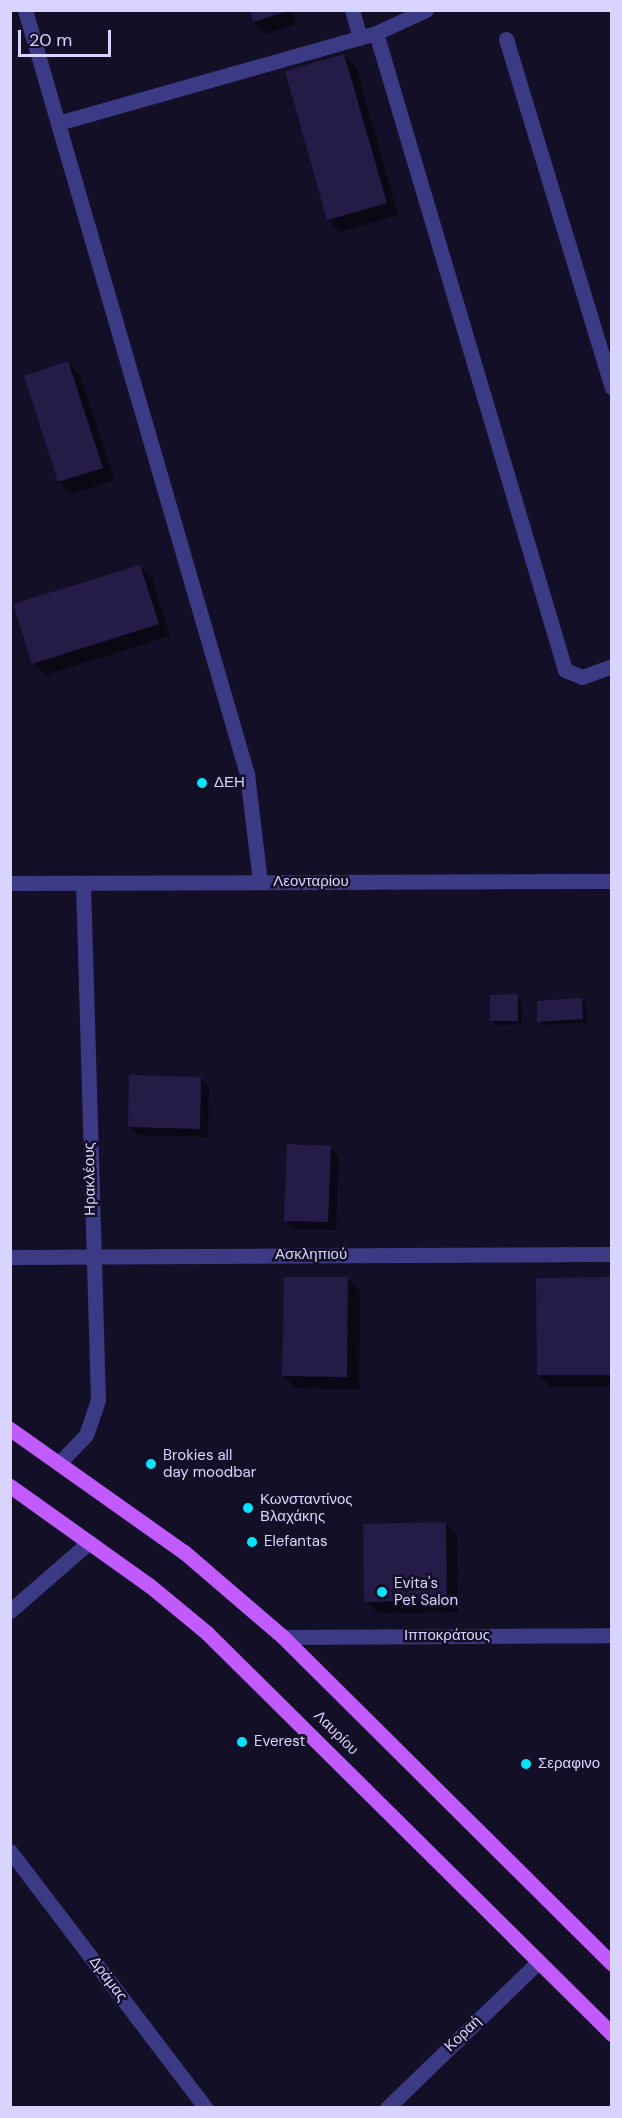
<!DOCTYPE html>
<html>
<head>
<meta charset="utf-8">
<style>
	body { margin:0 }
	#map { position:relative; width:622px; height:2118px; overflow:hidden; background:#130f26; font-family:"DM Sans",sans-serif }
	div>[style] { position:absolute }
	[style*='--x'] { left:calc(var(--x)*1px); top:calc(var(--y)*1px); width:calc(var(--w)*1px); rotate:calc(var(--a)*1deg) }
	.shadow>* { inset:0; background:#0007 }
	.building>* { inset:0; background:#241b47 }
	.service>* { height:15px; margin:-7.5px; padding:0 7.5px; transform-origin:7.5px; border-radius:7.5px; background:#3d3a85 }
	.minor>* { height:15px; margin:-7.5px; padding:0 7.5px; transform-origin:7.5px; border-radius:7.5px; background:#3d3a85 }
	.tertiary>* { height:15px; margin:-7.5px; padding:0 7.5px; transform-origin:7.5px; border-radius:7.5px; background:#3d3a85 }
	.primary>* { height:15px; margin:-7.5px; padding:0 7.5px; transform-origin:7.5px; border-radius:7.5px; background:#c25bff }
	.dots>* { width:16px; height:16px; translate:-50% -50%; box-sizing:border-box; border:3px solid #130f26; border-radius:50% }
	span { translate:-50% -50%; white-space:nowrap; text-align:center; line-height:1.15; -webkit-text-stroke:5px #130f26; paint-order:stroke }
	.poi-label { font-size:15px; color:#d9d4ff }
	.left { translate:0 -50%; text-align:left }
	.street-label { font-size:15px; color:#d9d4ff }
	.frame { position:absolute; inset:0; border:12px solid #d9d4ff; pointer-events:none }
	.scale { position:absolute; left:18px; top:30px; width:93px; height:27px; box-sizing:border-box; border:3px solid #d9d4ff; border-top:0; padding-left:8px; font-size:18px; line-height:21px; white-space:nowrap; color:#d9d4ff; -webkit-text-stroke:4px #130f26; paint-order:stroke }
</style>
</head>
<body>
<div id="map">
	<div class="shadow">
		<div style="clip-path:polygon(251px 10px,292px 10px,296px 24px,266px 34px,254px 22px)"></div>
		<div style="clip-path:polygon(344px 55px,356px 67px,398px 215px,340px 232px,328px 220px)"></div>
		<div style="clip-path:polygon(68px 363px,80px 375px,114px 480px,71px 494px,59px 482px)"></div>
		<div style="clip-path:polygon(140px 566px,152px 578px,170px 636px,45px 675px,33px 663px)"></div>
		<div style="clip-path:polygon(517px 996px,521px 1000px,522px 1024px,496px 1025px,492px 1021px)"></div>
		<div style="clip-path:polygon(582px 1000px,586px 1004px,587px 1023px,543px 1025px,539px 1021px)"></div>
		<div style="clip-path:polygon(201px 1079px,209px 1087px,208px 1137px,138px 1135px,129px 1127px)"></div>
		<div style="clip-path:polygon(330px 1148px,339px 1156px,336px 1230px,294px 1229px,285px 1220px)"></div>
		<div style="clip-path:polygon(348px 1279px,360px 1291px,359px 1389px,296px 1388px,284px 1376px)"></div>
		<div style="clip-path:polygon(612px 1279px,612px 1386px,551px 1387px,539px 1375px)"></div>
		<div style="clip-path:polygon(445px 1523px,457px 1535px,458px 1612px,378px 1613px,366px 1601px)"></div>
	</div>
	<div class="building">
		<div style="clip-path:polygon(250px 10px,284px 10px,285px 12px,253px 22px)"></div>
		<div style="clip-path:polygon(344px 54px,387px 203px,327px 220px,285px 71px)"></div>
		<div style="clip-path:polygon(68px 361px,103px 468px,58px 482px,24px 376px)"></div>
		<div style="clip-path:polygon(140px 565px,159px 624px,32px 664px,13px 604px)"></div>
		<div style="clip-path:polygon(518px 994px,518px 1021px,490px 1021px,490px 995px)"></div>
		<div style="clip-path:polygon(582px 998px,583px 1019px,537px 1022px,537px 1001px)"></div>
		<div style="clip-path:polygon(129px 1075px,201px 1077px,200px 1129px,128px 1127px)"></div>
		<div style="clip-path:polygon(287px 1144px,331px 1146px,328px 1222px,284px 1221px)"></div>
		<div style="clip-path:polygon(284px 1277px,348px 1277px,347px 1377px,282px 1376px)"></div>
		<div style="clip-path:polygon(612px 1277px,612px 1375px,537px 1375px,536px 1278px)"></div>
		<div style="clip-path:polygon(446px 1522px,447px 1600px,364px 1602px,363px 1524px)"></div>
	</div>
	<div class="service">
		<div style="--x:25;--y:10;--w:796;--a:73.8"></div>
		<div style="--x:247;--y:774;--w:109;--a:83.1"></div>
		<div style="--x:352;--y:10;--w:29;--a:74"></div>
		<div style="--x:376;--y:33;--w:664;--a:73.47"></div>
		<div style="--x:565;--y:670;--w:18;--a:22"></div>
		<div style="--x:582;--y:677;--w:32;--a:-20"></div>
		<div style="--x:506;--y:39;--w:364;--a:73.1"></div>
		<div style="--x:58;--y:123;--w:330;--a:-15.8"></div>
		<div style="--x:376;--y:33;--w:55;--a:-24.7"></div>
	</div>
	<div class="minor">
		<div style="--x:10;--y:1257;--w:602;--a:-0.29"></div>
		<div style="--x:60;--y:1462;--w:37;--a:-46"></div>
		<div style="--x:86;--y:1435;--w:37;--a:-71"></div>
		<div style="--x:98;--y:1400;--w:517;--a:-91.66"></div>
		<div style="--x:10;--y:1611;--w:105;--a:-41.1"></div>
		<div style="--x:283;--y:1637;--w:329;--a:-0.3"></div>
		<div style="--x:10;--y:1851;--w:323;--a:52.7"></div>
		<div style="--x:387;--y:2108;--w:211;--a:-44"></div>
	</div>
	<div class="tertiary">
		<div style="--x:10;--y:883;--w:602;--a:-0.19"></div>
	</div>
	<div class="primary">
		<div style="--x:10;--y:1429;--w:213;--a:35.3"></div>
		<div style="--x:184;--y:1552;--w:130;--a:40.6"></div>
		<div style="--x:283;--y:1637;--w:464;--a:44.8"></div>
		<div style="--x:10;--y:1486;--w:171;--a:35.5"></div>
		<div style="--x:149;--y:1585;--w:75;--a:39.6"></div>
		<div style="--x:207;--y:1633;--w:570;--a:44.72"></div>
	</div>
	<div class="dots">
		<div style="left:202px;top:783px;background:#00e5ff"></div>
		<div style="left:151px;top:1464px;background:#00e5ff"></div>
		<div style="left:248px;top:1508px;background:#00e5ff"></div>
		<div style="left:252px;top:1542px;background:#00e5ff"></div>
		<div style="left:382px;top:1592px;background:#00e5ff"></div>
		<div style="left:242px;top:1742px;background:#00e5ff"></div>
		<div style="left:526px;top:1764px;background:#00e5ff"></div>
	</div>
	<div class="poi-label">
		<span class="left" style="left:214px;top:783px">ΔΕΗ</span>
		<span class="left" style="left:163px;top:1464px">Brokies all<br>day moodbar</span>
		<span class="left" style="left:260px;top:1508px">Κωνσταντίνος<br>Βλαχάκης</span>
		<span class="left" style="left:264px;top:1542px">Elefantas</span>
		<span class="left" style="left:394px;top:1592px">Evita's<br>Pet Salon</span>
		<span class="left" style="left:254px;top:1742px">Everest</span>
		<span class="left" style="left:538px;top:1764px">Σεραφινο</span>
	</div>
	<div class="street-label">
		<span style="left:311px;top:882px">Λεονταρίου</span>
		<span style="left:90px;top:1179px;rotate:-91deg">Ηρακλέους</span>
		<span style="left:311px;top:1255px">Ασκληπιού</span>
		<span style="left:447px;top:1636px">Ιπποκράτους</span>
		<span style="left:336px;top:1733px;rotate:45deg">Λαυρίου</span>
		<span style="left:108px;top:1979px;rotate:53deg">Δράμας</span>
		<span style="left:463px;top:2034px;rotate:-44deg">Κοραή</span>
	</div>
	<div class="frame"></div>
	<div class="scale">20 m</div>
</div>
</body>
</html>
